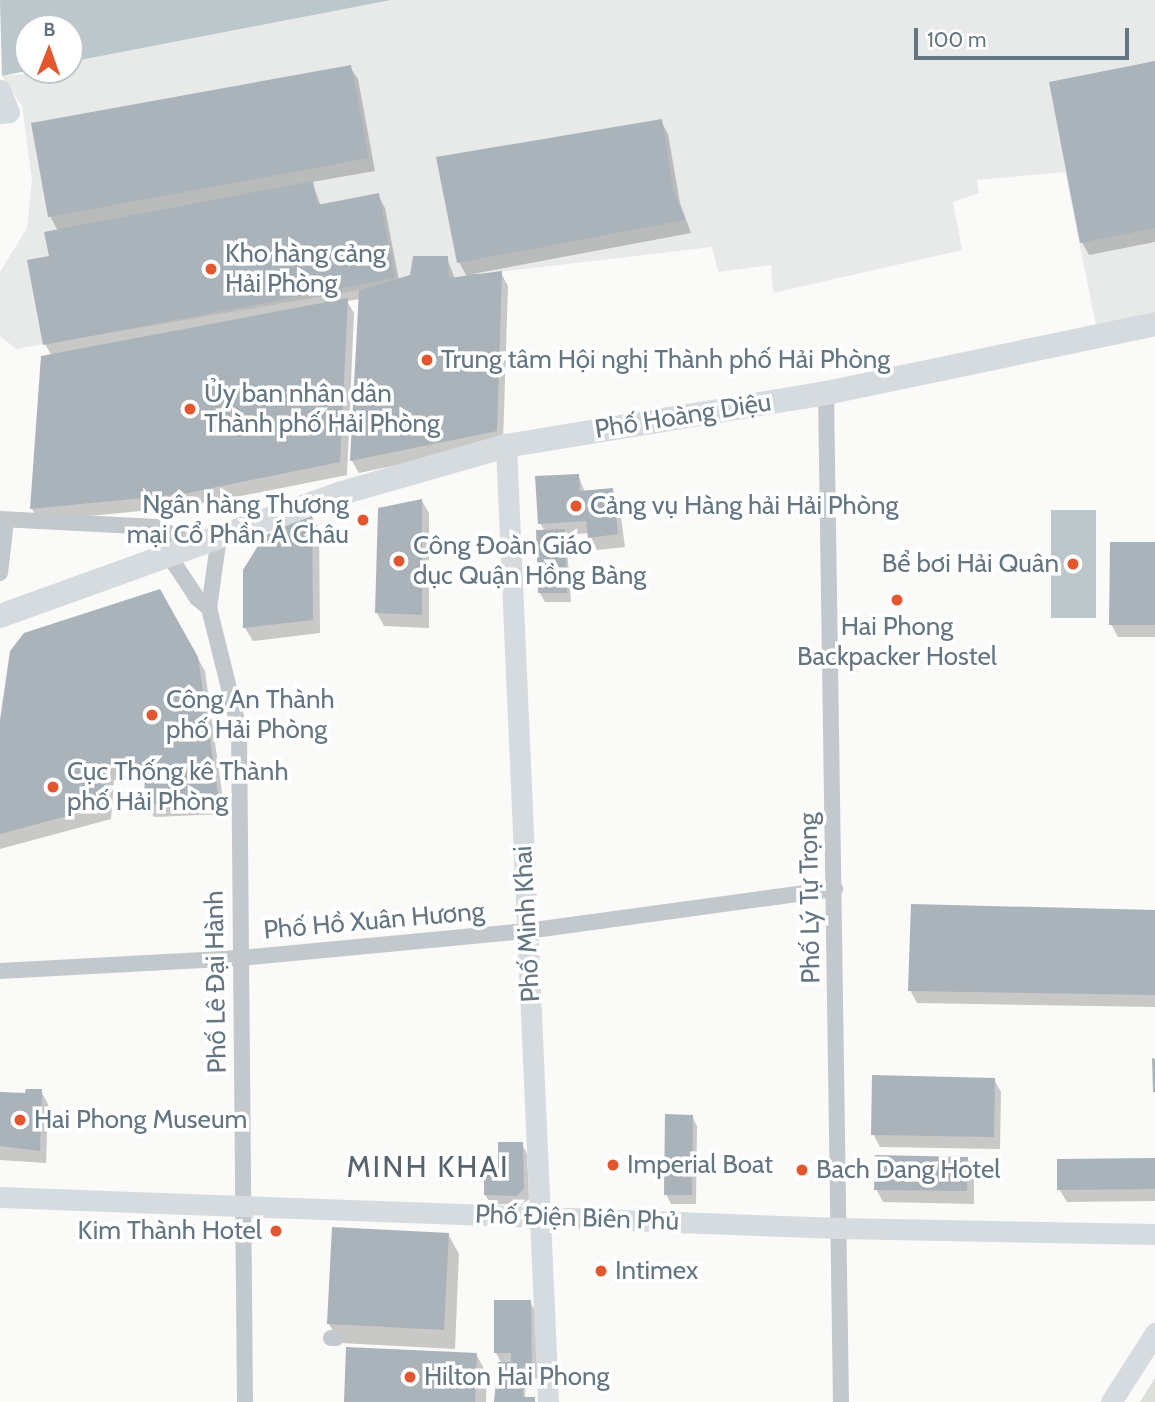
<!DOCTYPE html>
<html>
<head>
<meta charset="utf-8">
<style>
	body { margin:0 }
	#map { position:relative; width:1155px; height:1402px; overflow:hidden; background:#fafaf8; font-family:Cabin,sans-serif }
	div>[style] { position:absolute }
	[style*='--x'] { left:calc(var(--x)*1px); top:calc(var(--y)*1px); width:calc(var(--w)*1px); rotate:calc(var(--a)*1deg) }
	.built>* { inset:0; background:#e8e9e9 }
	.green>* { inset:0; background:#dadfd7 }
	.water>* { inset:0; background:#bbc7cb }
	.shadow>* { inset:0; background:#0003 }
	.building>* { inset:0; background:#aab3b9 }
	.street>* { height:16px; margin:-8px; padding:0 8px; transform-origin:8px; border-radius:8px; background:#c3c8cc }
	.secondary>* { height:21px; margin:-10.5px; padding:0 10.5px; transform-origin:10.5px; border-radius:10.5px; background:#d6dbdf }
	.primary>* { height:24px; margin:-12px; padding:0 12px; transform-origin:12px; border-radius:12px; background:#d6dbdf }
	.dots>* { width:19px; height:19px; translate:-50% -50%; box-sizing:border-box; border:4px solid #fff; border-radius:50% }
	span { translate:-50% -50%; white-space:nowrap; text-align:center; line-height:1.15; -webkit-text-stroke:7px #fff; paint-order:stroke }
	.poi-label { font-size:26px; color:#657683 }
	.left { translate:0 -50%; text-align:left }
	.right { translate:-100% -50%; text-align:right }
	.street-label { font-size:26px; color:#657683 }
	.quarter-label { font-size:30px; color:#57646e; letter-spacing:2px }
	.north { position:absolute; left:14px; top:14px; width:70px; height:70px; box-sizing:border-box; background:#fff; border:2px solid #c1c8cd; border-radius:50%; rotate:1deg; font-size:19px; font-weight:700; line-height:28px; text-align:center; color:#657683 }
	.north::after { content:''; display:block; margin:auto; width:24px; height:32px; background:#e4572e; clip-path:polygon(50% 0,100% 100%,50% 72%,0 100%) }
	.scale { position:absolute; left:914px; top:28px; width:215px; height:32px; box-sizing:border-box; border:4px solid #657683; border-top:0; padding-left:9px; font-size:21px; line-height:24px; white-space:nowrap; color:#657683; -webkit-text-stroke:5px #fff; paint-order:stroke }
</style>
</head>
<body>
<div id="map">
	<div class="built">
		<div style="clip-path:polygon(391px 0,1155px 0,1155px 314px,1096px 325px,1065px 172px,977px 180px,979px 193px,953px 202px,962px 250px,773px 293px,771px 265px,718px 272px,712px 247px,449px 278px,448px 256px,413px 256px,410px 275px,359px 290px,16px 349px,0 336px,0 272px,27px 228px,32px 181px,22px 106px,2px 76px,70px 70px,70px 62px)"></div>
	</div>
	<div class="green">
		<div style="clip-path:polygon(1155px 1378px,1155px 1402px,1140px 1402px)"></div>
	</div>
	<div class="water">
		<div style="clip-path:polygon(0 0,391px 0,70px 62px,70px 28px,28px 28px,31px 70px,2px 76px)"></div>
		<div style="clip-path:polygon(1051px 510px,1096px 510px,1096px 618px,1051px 618px)"></div>
	</div>
	<div class="shadow">
		<div style="clip-path:polygon(1155px 63px,1155px 242px,1089px 255px,1082px 242px)"></div>
		<div style="clip-path:polygon(350px 67px,358px 79px,375px 171px,312px 182px,321px 206px,378px 195px,385px 208px,399px 280px,447px 258px,455px 279px,467px 277px,459px 262px,661px 121px,668px 134px,680px 203px,691px 233px,472px 274px,501px 273px,508px 286px,503px 443px,359px 473px,352px 461px,360px 299px,347px 301px,354px 313px,347px 475px,191px 506px,39px 521px,32px 509px,52px 356px,45px 344px,51px 257px,58px 231px,50px 216px)"></div>
		<div style="clip-path:polygon(578px 475px,585px 492px,612px 490px,619px 503px,625px 547px,597px 550px,589px 533px,566px 535px,571px 602px,545px 602px,540px 593px,538px 532px,545px 532px,540px 523px)"></div>
		<div style="clip-path:polygon(422px 501px,429px 513px,429px 628px,384px 626px,377px 613px)"></div>
		<div style="clip-path:polygon(312px 516px,319px 528px,320px 633px,253px 641px,245px 628px,244px 570px)"></div>
		<div style="clip-path:polygon(1155px 544px,1155px 637px,1118px 637px,1111px 624px)"></div>
		<div style="clip-path:polygon(159px 591px,205px 671px,225px 814px,154px 817px,147px 804px,146px 778px,114px 780px,111px 819px,0 849px,0 727px)"></div>
		<div style="clip-path:polygon(1155px 911px,1155px 1007px,917px 1003px,910px 990px)"></div>
		<div style="clip-path:polygon(994px 1079px,1001px 1092px,1000px 1149px,880px 1147px,873px 1134px)"></div>
		<div style="clip-path:polygon(41px 1091px,48px 1104px,46px 1163px,0 1160px,0 1092px,27px 1095px)"></div>
		<div style="clip-path:polygon(692px 1116px,697px 1126px,696px 1204px,671px 1204px,666px 1194px)"></div>
		<div style="clip-path:polygon(522px 1144px,527px 1154px,529px 1199px,522px 1205px,491px 1204px,485px 1195px)"></div>
		<div style="clip-path:polygon(967px 1158px,974px 1171px,974px 1204px,883px 1202px,876px 1189px)"></div>
		<div style="clip-path:polygon(1155px 1160px,1155px 1201px,1067px 1202px,1059px 1189px)"></div>
		<div style="clip-path:polygon(448px 1234px,459px 1254px,455px 1349px,340px 1343px,329px 1324px)"></div>
		<div style="clip-path:polygon(530px 1302px,541px 1321px,538px 1379px,526px 1375px,525px 1398px,536px 1402px,496px 1402px,502px 1364px,496px 1353px)"></div>
		<div style="clip-path:polygon(476px 1354px,487px 1374px,486px 1402px,345px 1402px)"></div>
	</div>
	<div class="building">
		<div style="clip-path:polygon(1155px 61px,1155px 228px,1080px 243px,1049px 82px)"></div>
		<div style="clip-path:polygon(351px 65px,369px 158px,48px 217px,31px 123px)"></div>
		<div style="clip-path:polygon(662px 119px,673px 189px,685px 220px,457px 263px,436px 157px)"></div>
		<div style="clip-path:polygon(313px 181px,317px 205px,379px 193px,395px 278px,43px 345px,27px 260px,49px 256px,44px 232px)"></div>
		<div style="clip-path:polygon(413px 256px,448px 256px,449px 278px,502px 271px,497px 431px,350px 461px,359px 290px,410px 275px)"></div>
		<div style="clip-path:polygon(348px 298px,340px 462px,183px 494px,30px 509px,41px 356px)"></div>
		<div style="clip-path:polygon(579px 474px,580px 491px,613px 488px,618px 534px,588px 538px,586px 521px,538px 524px,535px 476px)"></div>
		<div style="clip-path:polygon(422px 499px,422px 615px,375px 613px,378px 508px)"></div>
		<div style="clip-path:polygon(312px 514px,313px 620px,243px 628px,243px 570px,264px 536px)"></div>
		<div style="clip-path:polygon(565px 529px,567px 593px,538px 593px,536px 530px)"></div>
		<div style="clip-path:polygon(1110px 542px,1155px 542px,1155px 625px,1109px 625px)"></div>
		<div style="clip-path:polygon(160px 589px,198px 657px,219px 801px,145px 805px,144px 765px,107px 768px,104px 806px,0 834px,0 720px,10px 651px,24px 633px)"></div>
		<div style="clip-path:polygon(911px 904px,1155px 910px,1155px 995px,908px 991px)"></div>
		<div style="clip-path:polygon(1152px 1058px,1155px 1059px,1155px 1092px,1153px 1092px)"></div>
		<div style="clip-path:polygon(872px 1075px,995px 1078px,994px 1137px,871px 1135px)"></div>
		<div style="clip-path:polygon(26px 1089px,42px 1089px,40px 1151px,0 1146px,0 1092px,25px 1093px)"></div>
		<div style="clip-path:polygon(665px 1114px,693px 1115px,692px 1195px,664px 1195px)"></div>
		<div style="clip-path:polygon(498px 1142px,523px 1142px,524px 1189px,516px 1196px,484px 1195px,484px 1167px,498px 1167px)"></div>
		<div style="clip-path:polygon(875px 1155px,968px 1157px,967px 1191px,874px 1190px)"></div>
		<div style="clip-path:polygon(1155px 1158px,1155px 1189px,1057px 1190px,1057px 1159px)"></div>
		<div style="clip-path:polygon(332px 1227px,449px 1233px,444px 1330px,327px 1324px)"></div>
		<div style="clip-path:polygon(494px 1300px,531px 1300px,532px 1367px,523px 1367px,523px 1397px,535px 1397px,535px 1402px,494px 1402px,498px 1362px,511px 1362px,511px 1353px,494px 1353px)"></div>
		<div style="clip-path:polygon(346px 1347px,477px 1353px,475px 1402px,344px 1402px)"></div>
	</div>
	<div class="street">
		<div style="--x:826;--y:393;--w:1009;--a:89.15"></div>
		<div style="--x:0;--y:519;--w:156;--a:2.9"></div>
		<div style="--x:156;--y:527;--w:43;--a:24.8"></div>
		<div style="--x:219;--y:537;--w:72;--a:98"></div>
		<div style="--x:209;--y:608;--w:124;--a:76"></div>
		<div style="--x:239;--y:728;--w:674;--a:89.49"></div>
		<div style="--x:168;--y:554;--w:53;--a:56.6"></div>
		<div style="--x:197;--y:598;--w:16;--a:40"></div>
		<div style="--x:0;--y:573;--w:53;--a:-83.5"></div>
		<div style="--x:0;--y:971;--w:240;--a:-3.1"></div>
		<div style="--x:240;--y:958;--w:288;--a:-5.4"></div>
		<div style="--x:527;--y:931;--w:311;--a:-7.8"></div>
		<div style="--x:331;--y:1338;--w:5;--a:0"></div>
	</div>
	<div class="secondary">
		<div style="--x:0;--y:90;--w:24;--a:68"></div>
		<div style="--x:9;--y:112;--w:9;--a:174"></div>
		<div style="--x:506;--y:446;--w:957;--a:87.48"></div>
		<div style="--x:0;--y:1197;--w:840;--a:2.12"></div>
		<div style="--x:839;--y:1228;--w:316;--a:1.1"></div>
		<div style="--x:1111;--y:1402;--w:82;--a:-57.5"></div>
	</div>
	<div class="primary">
		<div style="--x:0;--y:616;--w:363;--a:-19.8"></div>
		<div style="--x:342;--y:493;--w:171;--a:-16"></div>
		<div style="--x:506;--y:446;--w:324;--a:-9.4"></div>
		<div style="--x:826;--y:393;--w:336;--a:-11.8"></div>
	</div>
	<div class="dots">
		<div style="left:211px;top:269px;background:#e4572e"></div>
		<div style="left:427px;top:360px;background:#e4572e"></div>
		<div style="left:190px;top:409px;background:#e4572e"></div>
		<div style="left:576px;top:506px;background:#e4572e"></div>
		<div style="left:363px;top:520px;background:#e4572e"></div>
		<div style="left:399px;top:561px;background:#e4572e"></div>
		<div style="left:1073px;top:564px;background:#e4572e"></div>
		<div style="left:897px;top:600px;background:#e4572e"></div>
		<div style="left:152px;top:715px;background:#e4572e"></div>
		<div style="left:53px;top:787px;background:#e4572e"></div>
		<div style="left:20px;top:1120px;background:#e4572e"></div>
		<div style="left:613px;top:1165px;background:#e4572e"></div>
		<div style="left:802px;top:1170px;background:#e4572e"></div>
		<div style="left:276px;top:1231px;background:#e4572e"></div>
		<div style="left:601px;top:1271px;background:#e4572e"></div>
		<div style="left:410px;top:1377px;background:#e4572e"></div>
	</div>
	<div class="poi-label">
		<span class="left" style="left:225px;top:269px">Kho hàng cảng<br>Hải Phòng</span>
		<span class="left" style="left:441px;top:360px">Trung tâm Hội nghị Thành phố Hải Phòng</span>
		<span class="left" style="left:204px;top:409px">Ủy ban nhân dân<br>Thành phố Hải Phòng</span>
		<span class="right" style="left:349px;top:520px">Ngân hàng Thương<br>mại Cổ Phần Á Châu</span>
		<span class="left" style="left:590px;top:506px">Cảng vụ Hàng hải Hải Phòng</span>
		<span class="left" style="left:413px;top:561px">Công Đoàn Giáo<br>dục Quận Hồng Bàng</span>
		<span class="right" style="left:1059px;top:564px">Bể bơi Hải Quân</span>
		<span style="left:897px;top:642px">Hai Phong<br>Backpacker Hostel</span>
		<span class="left" style="left:166px;top:715px">Công An Thành<br>phố Hải Phòng</span>
		<span class="left" style="left:67px;top:787px">Cục Thống kê Thành<br>phố Hải Phòng</span>
		<span class="left" style="left:34px;top:1120px">Hai Phong Museum</span>
		<span class="left" style="left:627px;top:1165px">Imperial Boat</span>
		<span class="left" style="left:816px;top:1170px">Bach Dang Hotel</span>
		<span class="right" style="left:262px;top:1231px">Kim Thành Hotel</span>
		<span class="left" style="left:615px;top:1271px">Intimex</span>
		<span class="left" style="left:424px;top:1377px">Hilton Hai Phong</span>
	</div>
	<div class="street-label">
		<span style="left:683px;top:416px;rotate:-9deg">Phố Hoàng Diệu</span>
		<span style="left:810px;top:898px;rotate:-91deg">Phố Lý Tự Trọng</span>
		<span style="left:374px;top:921px;rotate:-5deg">Phố Hồ Xuân Hương</span>
		<span style="left:527px;top:924px;rotate:-93deg">Phố Minh Khai</span>
		<span style="left:216px;top:982px;rotate:-91deg">Phố Lê Đại Hành</span>
		<span style="left:577px;top:1218px;rotate:2deg">Phố Điện Biên Phủ</span>
	</div>
	<div class="quarter-label">
		<span style="left:428px;top:1167px">MINH KHAI</span>
	</div>
	<div class="north">B</div>
	<div class="scale">100 m</div>
</div>
</body>
</html>
